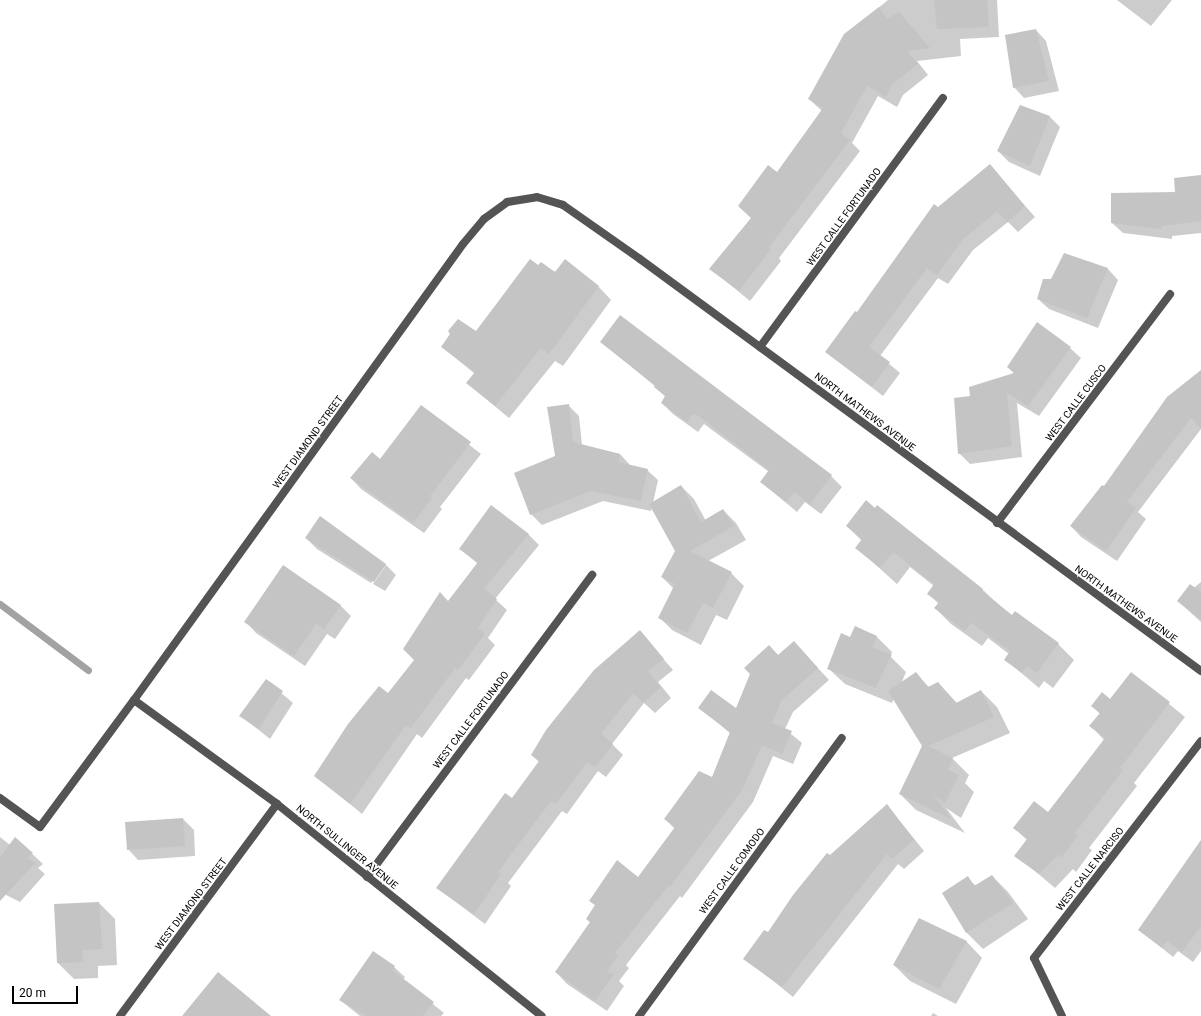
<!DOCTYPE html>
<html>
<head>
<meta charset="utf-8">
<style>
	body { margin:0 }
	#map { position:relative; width:1201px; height:1016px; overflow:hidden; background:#fff; font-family:Roboto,sans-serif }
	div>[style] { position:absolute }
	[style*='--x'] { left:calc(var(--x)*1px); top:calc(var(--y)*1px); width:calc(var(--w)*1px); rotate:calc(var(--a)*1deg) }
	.shadow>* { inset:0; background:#0003 }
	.stream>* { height:7px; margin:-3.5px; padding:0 3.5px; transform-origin:3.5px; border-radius:3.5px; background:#a2a2a2 }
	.building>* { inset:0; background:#c4c4c4 }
	.street>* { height:8px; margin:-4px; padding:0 4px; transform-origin:4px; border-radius:4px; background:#545454 }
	span { translate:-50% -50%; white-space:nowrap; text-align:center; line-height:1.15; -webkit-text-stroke:3.5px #fff; paint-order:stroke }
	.street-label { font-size:10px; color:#000 }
	.scale { position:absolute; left:12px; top:986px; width:66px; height:18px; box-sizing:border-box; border:2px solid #000; border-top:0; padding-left:5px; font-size:12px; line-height:14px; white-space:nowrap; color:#000; -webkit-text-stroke:3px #fff; paint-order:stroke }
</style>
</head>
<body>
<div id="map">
	<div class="shadow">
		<div style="clip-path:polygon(888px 0,997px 0,999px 37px,960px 39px,961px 56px,917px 61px,928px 75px,903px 95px,897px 107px,878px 96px,852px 143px,860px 151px,779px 258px,781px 261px,750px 301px,711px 269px,752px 218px,777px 173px,822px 111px,809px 99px,845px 35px)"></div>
		<div style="clip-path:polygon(1117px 0,1172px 0,1151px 26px)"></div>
		<div style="clip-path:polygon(1036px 30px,1046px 41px,1059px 91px,1024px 98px,1014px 87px)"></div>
		<div style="clip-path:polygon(1049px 116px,1060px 127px,1040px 176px,1009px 162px,998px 151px)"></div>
		<div style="clip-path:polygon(989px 165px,1035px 217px,1018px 232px,1008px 222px,973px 250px,948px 284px,938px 278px,880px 356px,900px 373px,883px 396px,826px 352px,939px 208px)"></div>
		<div style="clip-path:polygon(1201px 176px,1201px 233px,1172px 236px,1172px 239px,1123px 233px,1112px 223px,1176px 193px)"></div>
		<div style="clip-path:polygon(1065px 255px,1108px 269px,1118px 280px,1098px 328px,1049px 309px,1038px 299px,1052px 281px)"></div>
		<div style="clip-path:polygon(538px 266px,598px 286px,611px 300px,563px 366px,555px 361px,509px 418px,467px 383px,475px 374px,442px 347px,477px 332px)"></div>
		<div style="clip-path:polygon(620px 316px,831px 476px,842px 487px,821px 514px,805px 502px,797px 512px,761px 482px,769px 472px,704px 424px,698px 432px,673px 414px,662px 403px,666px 397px,656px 387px,601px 342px)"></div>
		<div style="clip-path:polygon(1070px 348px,1081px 358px,1039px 416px,1017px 403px,1022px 457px,970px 464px,959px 453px,971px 397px,1015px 374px,1008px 367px)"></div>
		<div style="clip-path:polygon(1201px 371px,1201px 429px,1138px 512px,1146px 519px,1117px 561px,1081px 537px,1071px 526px)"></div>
		<div style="clip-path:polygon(568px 405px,579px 416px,582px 445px,620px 454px,630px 465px,647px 470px,658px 480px,653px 503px,681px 486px,694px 499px,706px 521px,723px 510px,736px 523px,746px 540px,708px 561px,731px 573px,744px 586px,727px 620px,716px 615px,701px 645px,672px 630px,659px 617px,674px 589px,662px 577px,676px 551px,652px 507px,651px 511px,603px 501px,542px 525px,531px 514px,556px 457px)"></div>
		<div style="clip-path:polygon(421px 407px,481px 454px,440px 507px,442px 509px,424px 533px,361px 489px,351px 478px,381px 460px)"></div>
		<div style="clip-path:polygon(877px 507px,983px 590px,1012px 617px,1058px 644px,1074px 660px,1053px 688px,1044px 681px,1039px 688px,1006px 660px,1009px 654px,988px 638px,982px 646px,951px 624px,935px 608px,939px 604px,928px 594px,934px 586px,910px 567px,897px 584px,857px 548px,862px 541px,847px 526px)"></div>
		<div style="clip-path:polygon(321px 517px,386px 565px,371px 583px,317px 549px,306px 538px)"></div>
		<div style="clip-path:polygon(528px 534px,539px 545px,495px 599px,507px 610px,488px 638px,495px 645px,469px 680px,466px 678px,422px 738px,417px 734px,362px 814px,315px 775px,388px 695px,415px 660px,449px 602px,478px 564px,460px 549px)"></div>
		<div style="clip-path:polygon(386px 565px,396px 575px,385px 591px,373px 584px)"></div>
		<div style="clip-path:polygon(284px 566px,341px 606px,351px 616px,335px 639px,327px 634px,305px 666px,256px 633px,246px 622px)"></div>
		<div style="clip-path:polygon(1201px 582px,1201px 622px,1178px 601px)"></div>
		<div style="clip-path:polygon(639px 631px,673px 670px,658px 682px,671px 698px,655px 713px,644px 703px,612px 744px,623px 755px,606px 777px,598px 771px,567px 814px,562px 811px,508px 883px,511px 886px,485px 924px,437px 888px,512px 799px,539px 762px,532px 755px)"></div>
		<div style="clip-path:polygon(876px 636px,892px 652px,891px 657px,906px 672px,901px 684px,916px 674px,930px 688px,938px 683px,957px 703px,981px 691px,997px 707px,1010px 733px,952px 758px,969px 775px,965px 783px,974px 792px,961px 818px,946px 808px,965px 833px,916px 810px,900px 794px,923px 746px,894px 698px,892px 703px,845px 684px,828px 668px,851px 638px)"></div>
		<div style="clip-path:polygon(794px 642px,829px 680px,793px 712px,785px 729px,802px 743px,793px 764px,773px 756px,753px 802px,682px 898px,680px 896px,626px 965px,629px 968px,619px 981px,624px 986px,607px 1011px,567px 984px,556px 972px,591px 923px,587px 919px,596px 906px,590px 901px,638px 878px,675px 829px,665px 819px,712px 778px,731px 734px,699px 707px,737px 710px,769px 646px,779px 656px)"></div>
		<div style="clip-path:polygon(1131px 673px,1185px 717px,1134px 783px,1137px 786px,1089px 848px,1092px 850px,1076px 872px,1073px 869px,1055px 888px,1016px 855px,1027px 840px,1015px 828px,1048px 813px,1104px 740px,1091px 726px,1100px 714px,1092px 706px,1110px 700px)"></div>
		<div style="clip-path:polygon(266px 680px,293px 703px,270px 739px,241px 716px)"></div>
		<div style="clip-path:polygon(887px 805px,924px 851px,904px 869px,898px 864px,793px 997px,745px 958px,769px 934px,830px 856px)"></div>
		<div style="clip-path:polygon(183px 819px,194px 830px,195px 856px,138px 860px,128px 849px)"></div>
		<div style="clip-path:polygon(0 837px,10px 845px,15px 838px,43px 864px,38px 868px,45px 874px,20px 902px,0 892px)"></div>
		<div style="clip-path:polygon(1201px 841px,1201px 951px,1193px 962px,1178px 951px,1173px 957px,1140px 930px)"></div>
		<div style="clip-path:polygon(992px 876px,1008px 892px,1028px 919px,983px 949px,967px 933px,943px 893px,968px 878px,976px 886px)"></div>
		<div style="clip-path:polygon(99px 903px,115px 919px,117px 965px,98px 966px,98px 978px,74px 979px,58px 963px,55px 905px)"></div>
		<div style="clip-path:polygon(919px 919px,967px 942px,982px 958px,956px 1004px,910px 981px,894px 965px)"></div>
		<div style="clip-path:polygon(394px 967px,405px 977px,403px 980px,444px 1013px,441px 1016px,360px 1016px,340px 1000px)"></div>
		<div style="clip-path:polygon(933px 1013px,938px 1016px,931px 1016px)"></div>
	</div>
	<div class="stream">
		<div style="--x:0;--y:604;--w:110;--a:36.9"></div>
	</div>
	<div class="building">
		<div style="clip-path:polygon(934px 0,987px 0,989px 27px,937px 29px)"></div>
		<div style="clip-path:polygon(879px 7px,887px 19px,899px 12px,930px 48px,907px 51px,918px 64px,892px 84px,886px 97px,867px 86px,841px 133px,850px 140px,769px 247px,771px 249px,739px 291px,709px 269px,751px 218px,738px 206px,768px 165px,777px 172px,823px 108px,808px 99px,844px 34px)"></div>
		<div style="clip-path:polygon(1036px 29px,1049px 81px,1013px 88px,1005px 35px)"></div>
		<div style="clip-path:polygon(1020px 105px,1050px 116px,1030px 166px,997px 151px)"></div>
		<div style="clip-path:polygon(990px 164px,1025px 206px,1007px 222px,997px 211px,962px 240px,937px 275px,927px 268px,869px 347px,890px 362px,872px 387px,825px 352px,855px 311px,857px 312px,934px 204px,938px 207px)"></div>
		<div style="clip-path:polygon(1201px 175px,1201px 221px,1162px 226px,1161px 229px,1111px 223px,1111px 193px,1175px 192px,1174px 178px)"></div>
		<div style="clip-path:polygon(1064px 253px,1108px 268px,1087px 318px,1037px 299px,1043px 279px,1051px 279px)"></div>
		<div style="clip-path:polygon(530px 259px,538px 265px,541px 262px,555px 272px,565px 259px,599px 286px,549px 354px,541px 348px,495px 406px,466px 383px,475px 372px,441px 347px,450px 334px,448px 331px,458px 319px,476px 331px)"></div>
		<div style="clip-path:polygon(620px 315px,832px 475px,810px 504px,794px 492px,786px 502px,760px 482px,769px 470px,699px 416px,693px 414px,687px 422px,661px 403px,665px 396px,654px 387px,655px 385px,600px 342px)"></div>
		<div style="clip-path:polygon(1037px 322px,1071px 347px,1028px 406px,1007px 393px,1012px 446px,958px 454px,954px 398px,970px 396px,969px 387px,1014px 373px,1007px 367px)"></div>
		<div style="clip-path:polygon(1201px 370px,1201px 429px,1191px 418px,1127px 502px,1136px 508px,1106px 551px,1070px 526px,1102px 485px,1104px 486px,1167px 397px)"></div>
		<div style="clip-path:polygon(569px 404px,573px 442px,620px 454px,618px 462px,648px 469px,641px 501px,591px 491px,530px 515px,514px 473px,555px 456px,547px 407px)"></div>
		<div style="clip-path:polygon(421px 405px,471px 442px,430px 496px,432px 498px,413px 523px,350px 478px,372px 452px,380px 459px)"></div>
		<div style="clip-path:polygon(681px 485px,701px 522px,723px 509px,734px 526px,690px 551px,732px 572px,713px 608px,703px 603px,687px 633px,658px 618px,675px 584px,661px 577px,675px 551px,649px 504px)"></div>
		<div style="clip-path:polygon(866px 500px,875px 508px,877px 505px,983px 589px,982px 591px,1012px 615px,1015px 611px,1059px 643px,1037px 673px,1027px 666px,1022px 673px,1004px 660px,1010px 651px,971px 623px,965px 631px,934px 608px,939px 602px,927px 594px,934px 584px,893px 552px,880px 568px,855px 548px,862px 539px,846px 526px)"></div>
		<div style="clip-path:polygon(491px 505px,529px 534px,484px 589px,497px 599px,478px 628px,485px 634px,458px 670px,455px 668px,411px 728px,406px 725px,350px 804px,314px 776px,348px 724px,379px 686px,388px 693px,414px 660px,403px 649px,440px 592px,448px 601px,478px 562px,459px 549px)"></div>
		<div style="clip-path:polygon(320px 516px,386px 564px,374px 582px,305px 538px)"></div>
		<div style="clip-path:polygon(283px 565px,341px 605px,324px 629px,316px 624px,294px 656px,244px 622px)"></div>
		<div style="clip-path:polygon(1190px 584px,1201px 592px,1201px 620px,1177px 601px)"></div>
		<div style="clip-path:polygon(855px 626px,877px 636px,872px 647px,891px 655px,876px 688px,827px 669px,841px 633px,850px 637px)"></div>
		<div style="clip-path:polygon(640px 630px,664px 659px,648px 671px,661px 687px,643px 703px,633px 693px,601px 734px,613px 744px,595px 767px,587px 762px,556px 804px,551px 801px,498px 872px,501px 874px,474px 914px,436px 888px,505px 793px,512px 798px,539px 761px,531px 755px,546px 730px,594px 670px)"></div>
		<div style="clip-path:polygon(794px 641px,818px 668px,782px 700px,772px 723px,792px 731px,782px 754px,762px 745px,742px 790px,670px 887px,668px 886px,615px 953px,618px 956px,607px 972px,614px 974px,595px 1001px,555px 972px,590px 922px,586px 919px,595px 905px,589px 901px,617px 860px,638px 877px,675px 827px,664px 819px,699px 771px,712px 777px,730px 732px,698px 708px,711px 690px,736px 708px,750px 674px,744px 668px,769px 645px,778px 655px)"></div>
		<div style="clip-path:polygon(916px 672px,928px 687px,938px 682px,956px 703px,981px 690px,994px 717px,928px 746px,953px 758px,948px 770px,959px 775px,945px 803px,933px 794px,951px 819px,899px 794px,922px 746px,888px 691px)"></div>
		<div style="clip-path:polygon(1131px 672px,1170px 702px,1120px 768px,1123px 770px,1075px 833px,1078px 835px,1061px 858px,1058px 855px,1039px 874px,1014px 856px,1027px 839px,1013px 828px,1034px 801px,1048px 812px,1105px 738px,1089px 726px,1100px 713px,1091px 706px,1102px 692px,1110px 699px)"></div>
		<div style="clip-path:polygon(266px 679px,283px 691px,259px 729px,239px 716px)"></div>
		<div style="clip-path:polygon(887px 804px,914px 840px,892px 859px,887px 854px,782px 987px,743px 959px,764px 930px,768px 932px,793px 895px,827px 853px,830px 855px)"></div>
		<div style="clip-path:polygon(183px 818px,185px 846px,127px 850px,125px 822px)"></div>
		<div style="clip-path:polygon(15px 837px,33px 853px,27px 858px,35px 863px,0 901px,0 857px)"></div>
		<div style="clip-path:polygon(1201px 840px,1201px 926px,1182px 952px,1167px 941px,1162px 948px,1138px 930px)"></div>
		<div style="clip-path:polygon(992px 875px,1013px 903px,966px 933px,942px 893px,968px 876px,974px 886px)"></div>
		<div style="clip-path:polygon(99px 902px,102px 949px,82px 950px,83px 962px,57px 963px,54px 904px)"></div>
		<div style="clip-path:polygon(919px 918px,967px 941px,939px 989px,893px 965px)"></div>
		<div style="clip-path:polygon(373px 951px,395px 966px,392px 970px,434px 1002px,423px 1016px,366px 1016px,339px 1000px)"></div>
		<div style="clip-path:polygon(218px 972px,271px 1016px,182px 1016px)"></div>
	</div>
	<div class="street">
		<div style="--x:760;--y:347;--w:309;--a:-53.7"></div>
		<div style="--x:997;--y:523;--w:287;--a:-52.9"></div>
		<div style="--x:134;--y:700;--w:177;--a:36"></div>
		<div style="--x:277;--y:804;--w:339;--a:38.7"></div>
		<div style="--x:0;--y:798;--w:49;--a:35.9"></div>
		<div style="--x:40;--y:827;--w:158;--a:-53.5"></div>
		<div style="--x:134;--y:700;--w:562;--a:-54.19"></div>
		<div style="--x:463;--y:244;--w:33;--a:-50"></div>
		<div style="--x:484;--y:219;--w:29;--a:-36"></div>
		<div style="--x:507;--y:202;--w:30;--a:-9"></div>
		<div style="--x:537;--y:197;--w:27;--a:17"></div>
		<div style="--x:563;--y:205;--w:94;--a:35"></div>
		<div style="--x:640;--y:259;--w:696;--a:36.29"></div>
		<div style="--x:367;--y:877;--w:377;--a:-53.3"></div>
		<div style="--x:120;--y:1016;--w:264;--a:-53.5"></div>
		<div style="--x:639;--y:1016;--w:344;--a:-53.9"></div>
		<div style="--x:1062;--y:1016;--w:64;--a:-115.8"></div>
		<div style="--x:1034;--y:958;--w:274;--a:-52.4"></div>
	</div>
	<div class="street-label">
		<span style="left:844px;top:217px;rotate:-54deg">WEST CALLE FORTUNADO</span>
		<span style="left:1076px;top:403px;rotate:-53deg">WEST CALLE CUSCO</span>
		<span style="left:865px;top:412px;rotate:37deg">NORTH MATHEWS AVENUE</span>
		<span style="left:308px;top:442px;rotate:-54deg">WEST DIAMOND STREET</span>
		<span style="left:1126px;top:604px;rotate:36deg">NORTH MATHEWS AVENUE</span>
		<span style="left:471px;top:720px;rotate:-53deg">WEST CALLE FORTUNADO</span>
		<span style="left:347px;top:847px;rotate:39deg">NORTH SULLINGER AVENUE</span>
		<span style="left:1090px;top:869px;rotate:-52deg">WEST CALLE NARCISO</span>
		<span style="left:732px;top:871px;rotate:-54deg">WEST CALLE COMODO</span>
		<span style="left:191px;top:904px;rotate:-53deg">WEST DIAMOND STREET</span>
	</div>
	<div class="scale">20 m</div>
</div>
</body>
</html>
